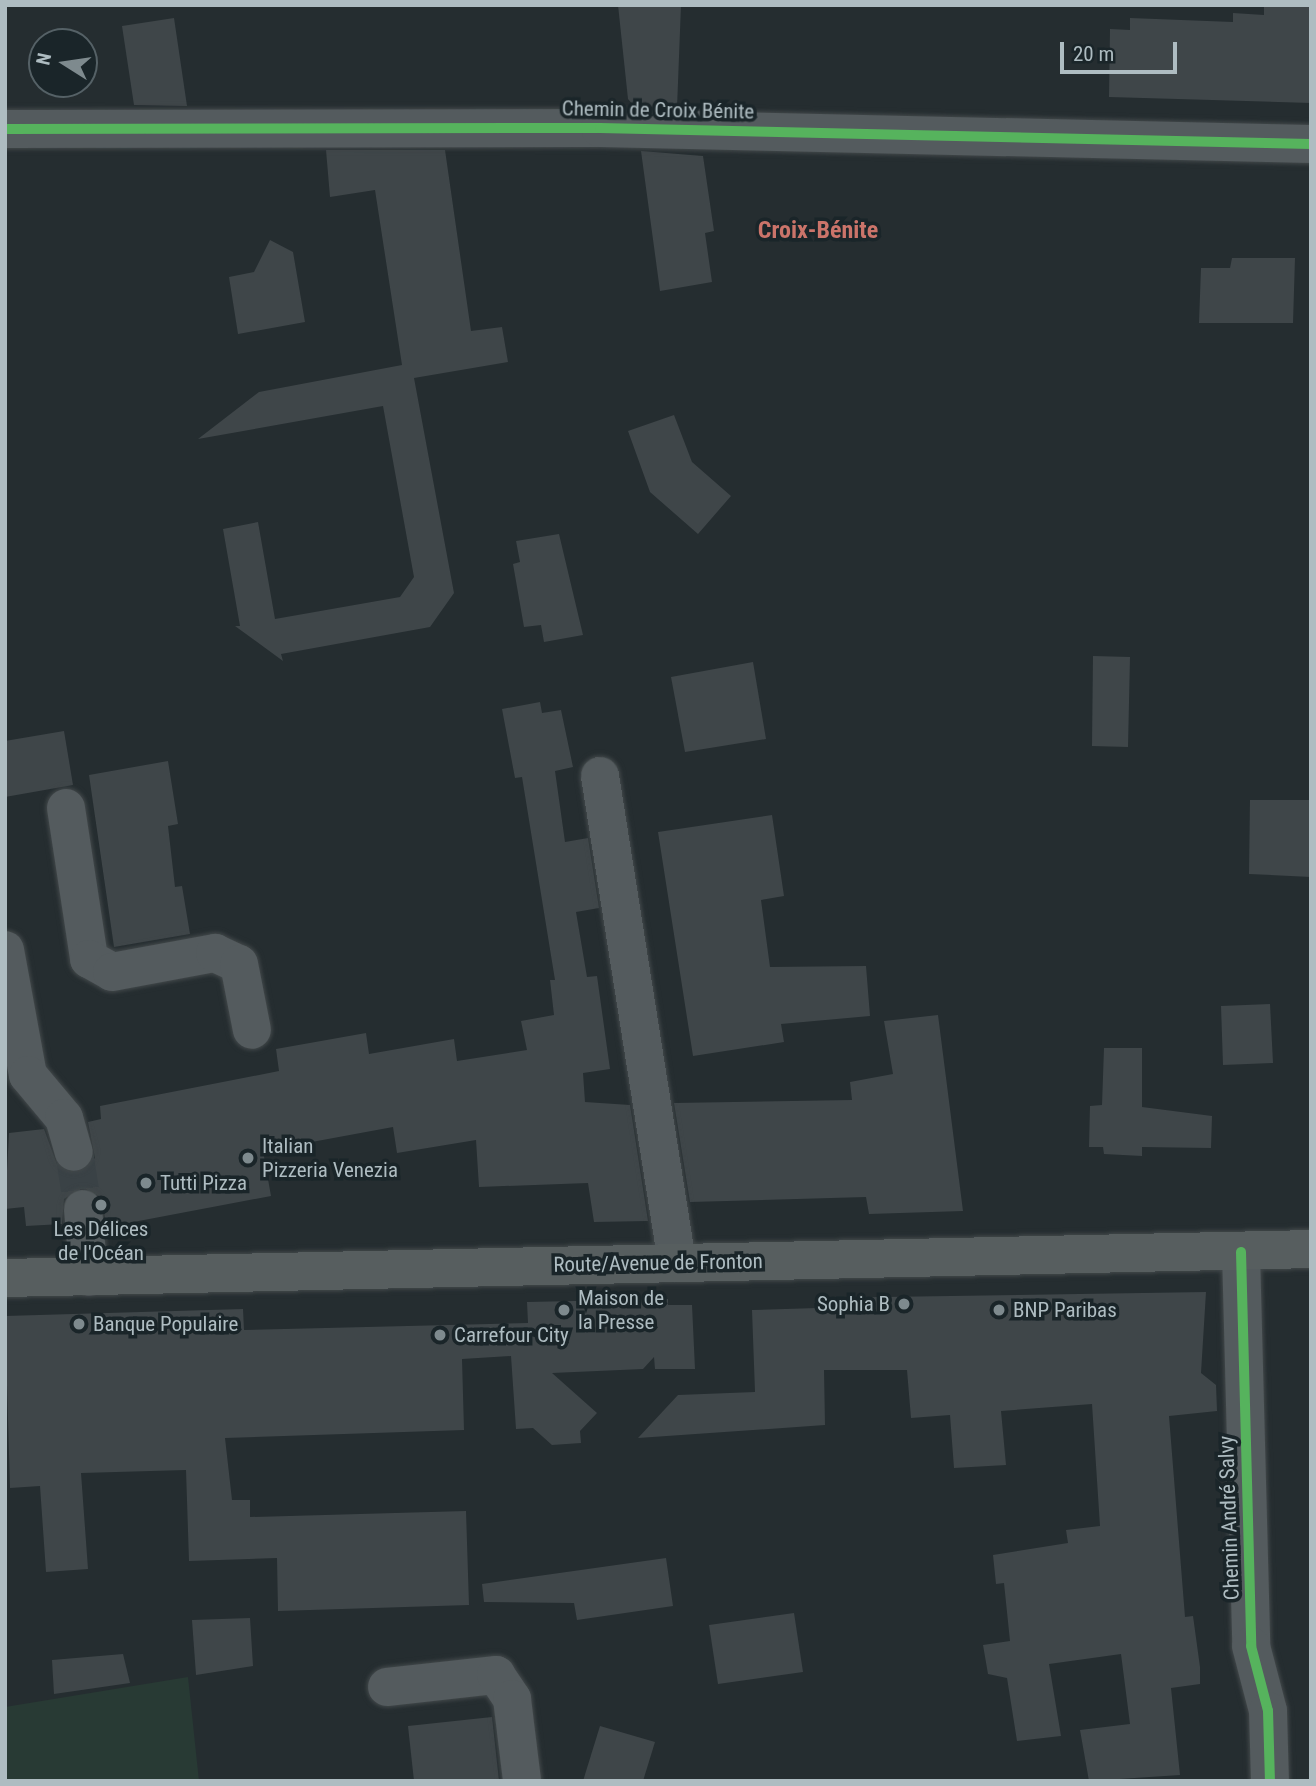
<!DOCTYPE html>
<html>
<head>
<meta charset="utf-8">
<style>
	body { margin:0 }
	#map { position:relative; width:1316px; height:1786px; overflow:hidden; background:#252d30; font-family:"Roboto Condensed",sans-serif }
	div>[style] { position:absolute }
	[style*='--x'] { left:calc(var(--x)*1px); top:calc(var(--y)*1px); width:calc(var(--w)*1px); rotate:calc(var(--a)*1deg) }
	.green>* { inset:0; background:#283a34 }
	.building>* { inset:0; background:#3f4649 }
	.minor-tunnel>* { height:38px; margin-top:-19px; transform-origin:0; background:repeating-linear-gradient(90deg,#3a4246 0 38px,transparent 0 57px) }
	.roads { filter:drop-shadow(0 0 2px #42484a) drop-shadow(0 0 2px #42484a) }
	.minor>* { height:38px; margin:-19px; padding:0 19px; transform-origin:19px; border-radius:19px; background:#545b5e }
	.major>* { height:38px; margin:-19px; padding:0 19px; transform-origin:19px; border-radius:19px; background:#575e5f }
	.cycleway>* { height:10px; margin:-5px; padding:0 5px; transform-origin:5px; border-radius:5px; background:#56b35d }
	.dots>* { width:19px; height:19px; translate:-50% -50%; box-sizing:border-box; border:4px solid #1a2529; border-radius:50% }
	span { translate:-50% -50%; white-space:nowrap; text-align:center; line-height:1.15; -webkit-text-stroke:7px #1a2529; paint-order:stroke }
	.street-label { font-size:21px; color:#aebcc1 }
	.poi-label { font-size:21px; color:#aebcc1 }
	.left { translate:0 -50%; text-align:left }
	.right { translate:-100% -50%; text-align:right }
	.quarter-label { font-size:24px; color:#cb746a; font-weight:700 }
	.frame { position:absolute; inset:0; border:7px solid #aebcc1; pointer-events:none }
	.north { position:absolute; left:28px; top:28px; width:70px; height:70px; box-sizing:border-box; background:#1a2529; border:2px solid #556166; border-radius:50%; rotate:282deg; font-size:19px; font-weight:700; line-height:28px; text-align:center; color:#aebcc1 }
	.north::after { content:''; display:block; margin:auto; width:24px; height:32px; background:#7e8a8e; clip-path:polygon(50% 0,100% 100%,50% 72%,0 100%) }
	.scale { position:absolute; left:1060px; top:42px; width:117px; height:32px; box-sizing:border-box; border:4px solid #aebcc1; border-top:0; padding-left:9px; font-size:21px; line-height:24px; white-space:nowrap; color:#aebcc1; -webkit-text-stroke:5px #1a2529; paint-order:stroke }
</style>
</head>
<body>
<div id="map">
	<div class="green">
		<div style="clip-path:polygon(188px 1677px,199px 1781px,5px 1781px,5px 1707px)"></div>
	</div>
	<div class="building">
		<div style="clip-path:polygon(618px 5px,681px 5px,677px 108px,635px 107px,628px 99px)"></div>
		<div style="clip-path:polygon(1264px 5px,1311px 5px,1311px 103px,1109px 97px,1110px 29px,1130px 30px,1130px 18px,1233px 22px,1233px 13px,1264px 15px)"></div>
		<div style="clip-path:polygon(174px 18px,187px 106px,134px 105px,122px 26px)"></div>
		<div style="clip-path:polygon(326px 150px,445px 150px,471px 331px,502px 327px,508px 362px,414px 378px,454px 593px,430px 627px,281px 654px,283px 661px,235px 626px,240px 626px,223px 529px,258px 522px,275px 619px,400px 597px,414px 577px,383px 406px,198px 439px,259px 392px,402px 365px,375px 190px,330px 197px)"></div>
		<div style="clip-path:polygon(641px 151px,703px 156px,714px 231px,705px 233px,712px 282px,660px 291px)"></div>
		<div style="clip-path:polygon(270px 240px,293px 252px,305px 322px,238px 334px,229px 277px,254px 272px)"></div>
		<div style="clip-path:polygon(1232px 258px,1295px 258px,1293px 323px,1199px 323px,1201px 268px,1230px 268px)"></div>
		<div style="clip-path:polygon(674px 415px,692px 462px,731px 496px,698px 534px,650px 492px,628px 431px)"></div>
		<div style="clip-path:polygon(559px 534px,583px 635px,544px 642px,541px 625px,524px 627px,513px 564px,520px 562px,516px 541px)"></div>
		<div style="clip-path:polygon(1093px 656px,1130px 657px,1128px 747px,1092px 746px)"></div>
		<div style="clip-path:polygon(753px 662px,766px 739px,685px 752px,671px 677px)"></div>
		<div style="clip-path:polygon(540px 702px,542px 713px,561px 710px,573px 767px,555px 771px,565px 842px,588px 838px,599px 908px,576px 912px,587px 977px,597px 976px,610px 1069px,583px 1073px,585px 1102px,630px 1105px,648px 1221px,594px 1222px,588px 1183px,479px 1187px,476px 1140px,397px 1153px,393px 1127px,263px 1151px,271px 1196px,107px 1227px,101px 1197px,82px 1187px,64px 1199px,62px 1224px,26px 1226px,24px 1207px,5px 1209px,9px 1133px,44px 1129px,58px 1167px,81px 1173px,95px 1158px,88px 1122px,101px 1119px,100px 1106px,279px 1071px,276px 1049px,366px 1033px,369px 1054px,454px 1039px,457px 1061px,527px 1050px,521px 1021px,554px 1015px,550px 980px,555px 980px,522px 777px,515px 778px,502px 709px)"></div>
		<div style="clip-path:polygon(64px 731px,73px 785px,5px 797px,5px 741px)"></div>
		<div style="clip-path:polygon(168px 761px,178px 824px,168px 826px,175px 887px,182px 886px,190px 934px,114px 947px,89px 775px)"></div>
		<div style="clip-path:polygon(1250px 800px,1311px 800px,1311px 877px,1249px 874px)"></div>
		<div style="clip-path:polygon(772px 815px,784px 896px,761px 900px,770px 967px,866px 966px,870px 1016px,781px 1024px,784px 1042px,693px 1056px,658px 832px)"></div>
		<div style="clip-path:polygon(1270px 1004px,1273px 1063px,1223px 1065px,1221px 1006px)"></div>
		<div style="clip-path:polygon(938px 1015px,963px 1211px,869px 1214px,866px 1197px,690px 1202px,674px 1103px,852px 1100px,850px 1082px,893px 1074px,884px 1021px)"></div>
		<div style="clip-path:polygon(1104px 1048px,1142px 1048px,1142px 1107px,1212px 1116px,1211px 1148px,1142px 1147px,1142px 1156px,1104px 1154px,1103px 1147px,1089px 1147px,1090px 1106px,1102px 1105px)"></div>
		<div style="clip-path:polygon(1206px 1292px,1201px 1373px,1216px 1385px,1217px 1411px,1169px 1416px,1185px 1617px,1193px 1616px,1200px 1667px,1200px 1684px,1171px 1688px,1180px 1775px,1089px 1781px,1080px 1730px,1130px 1724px,1121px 1654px,1049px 1664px,1061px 1736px,1017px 1741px,1007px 1678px,988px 1674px,983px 1645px,1010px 1641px,1004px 1583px,996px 1584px,993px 1555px,1068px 1543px,1066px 1530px,1100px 1526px,1092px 1404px,1001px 1411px,1006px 1465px,954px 1468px,950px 1415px,911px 1418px,907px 1370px,824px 1370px,825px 1425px,638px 1438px,678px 1395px,755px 1392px,752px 1310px,817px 1308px,816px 1298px)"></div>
		<div style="clip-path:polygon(668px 1299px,668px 1305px,692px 1305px,695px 1369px,655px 1369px,654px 1357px,643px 1369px,552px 1373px,597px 1413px,580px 1431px,581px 1443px,552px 1445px,533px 1428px,516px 1429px,511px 1356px,462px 1359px,464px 1430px,225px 1438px,232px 1500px,250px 1500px,250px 1517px,466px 1511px,469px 1605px,278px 1611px,277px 1558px,189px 1561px,186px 1470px,81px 1473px,88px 1569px,46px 1572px,40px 1486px,10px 1488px,5px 1316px,243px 1309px,244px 1330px,528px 1323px,527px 1302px)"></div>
		<div style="clip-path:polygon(666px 1558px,673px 1606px,577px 1620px,574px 1603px,484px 1602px,482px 1584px)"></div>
		<div style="clip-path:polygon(794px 1613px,803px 1672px,718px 1684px,709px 1625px)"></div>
		<div style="clip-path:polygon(250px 1618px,253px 1666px,196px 1675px,192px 1620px)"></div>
		<div style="clip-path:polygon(123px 1654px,130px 1683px,54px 1694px,52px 1660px)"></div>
		<div style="clip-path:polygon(492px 1717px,499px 1781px,414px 1781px,408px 1726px)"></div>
		<div style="clip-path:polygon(600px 1726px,655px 1742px,643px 1781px,583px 1781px)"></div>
	</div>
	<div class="minor-tunnel">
		<div style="--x:74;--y:1152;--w:58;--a:81"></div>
	</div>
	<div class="roads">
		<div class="minor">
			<div style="--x:5;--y:129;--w:595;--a:-0.1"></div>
			<div style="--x:600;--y:128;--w:711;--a:1.29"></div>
			<div style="--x:600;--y:776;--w:493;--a:81"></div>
			<div style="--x:66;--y:808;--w:153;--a:81.3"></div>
			<div style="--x:89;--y:959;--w:26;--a:29"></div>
			<div style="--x:112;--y:972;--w:105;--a:-10.5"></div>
			<div style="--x:215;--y:953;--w:26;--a:25"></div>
			<div style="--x:239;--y:964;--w:67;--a:78.9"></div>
			<div style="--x:5;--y:950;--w:127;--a:79.6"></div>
			<div style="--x:28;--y:1075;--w:56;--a:50.1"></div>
			<div style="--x:64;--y:1118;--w:35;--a:74"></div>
			<div style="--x:83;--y:1209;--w:68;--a:85"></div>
			<div style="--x:1241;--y:1252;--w:394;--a:88.5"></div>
			<div style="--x:1251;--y:1646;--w:67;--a:75.3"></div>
			<div style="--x:1268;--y:1711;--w:70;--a:88.4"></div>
			<div style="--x:387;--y:1687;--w:110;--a:-6.3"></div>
			<div style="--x:496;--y:1675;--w:29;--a:56"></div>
			<div style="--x:512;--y:1699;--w:83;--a:83"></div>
		</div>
		<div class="major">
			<div style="--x:5;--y:1278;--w:1306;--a:-1.27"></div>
		</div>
	</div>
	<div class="cycleway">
		<div style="--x:5;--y:129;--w:595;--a:-0.1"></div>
		<div style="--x:600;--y:128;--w:711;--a:1.29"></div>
		<div style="--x:1241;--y:1252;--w:394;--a:88.5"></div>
		<div style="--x:1251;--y:1646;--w:67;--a:75.3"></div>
		<div style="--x:1268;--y:1711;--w:70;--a:88.4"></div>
	</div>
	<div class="dots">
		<div style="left:248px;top:1158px;background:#7e8a8e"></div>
		<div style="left:146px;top:1183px;background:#7e8a8e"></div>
		<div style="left:101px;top:1205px;background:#7e8a8e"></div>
		<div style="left:904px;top:1304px;background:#7e8a8e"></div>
		<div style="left:564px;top:1310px;background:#7e8a8e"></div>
		<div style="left:999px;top:1310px;background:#7e8a8e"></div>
		<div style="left:79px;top:1324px;background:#7e8a8e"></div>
		<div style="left:440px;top:1335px;background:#7e8a8e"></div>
	</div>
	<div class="street-label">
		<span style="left:658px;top:110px;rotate:1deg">Chemin de Croix Bénite</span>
		<span style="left:658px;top:1263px;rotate:-1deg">Route/Avenue de Fronton</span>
		<span style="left:1229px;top:1518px;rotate:-92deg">Chemin André Salvy</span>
	</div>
	<div class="poi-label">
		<span class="left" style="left:262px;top:1158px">Italian<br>Pizzeria Venezia</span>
		<span class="left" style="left:160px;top:1183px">Tutti Pizza</span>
		<span style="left:101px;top:1241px">Les Délices<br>de l'Océan</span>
		<span class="left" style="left:578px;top:1310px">Maison de<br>la Presse</span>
		<span class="right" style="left:890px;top:1304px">Sophia B</span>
		<span class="left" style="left:1013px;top:1310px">BNP Paribas</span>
		<span class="left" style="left:93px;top:1324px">Banque Populaire</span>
		<span class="left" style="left:454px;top:1335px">Carrefour City</span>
	</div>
	<div class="quarter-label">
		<span style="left:818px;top:231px">Croix-Bénite</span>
	</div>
	<div class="frame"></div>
	<div class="north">N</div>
	<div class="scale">20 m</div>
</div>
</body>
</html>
